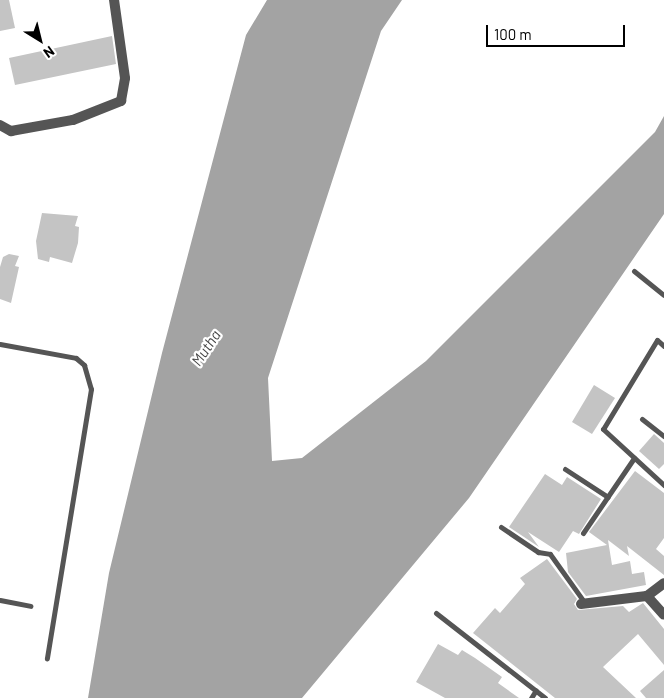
<!DOCTYPE html>
<html>
<head>
<meta charset="utf-8">
<style>
	body { margin:0 }
	#map { position:relative; width:664px; height:698px; overflow:hidden; background:#fff; font-family:Barlow,sans-serif }
	div>[style] { position:absolute }
	[style*='--x'] { left:calc(var(--x)*1px); top:calc(var(--y)*1px); width:calc(var(--w)*1px); rotate:calc(var(--a)*1deg) }
	.water>* { inset:0; background:#a3a3a3 }
	.building>* { inset:0; background:#c4c4c4 }
	.lane>* { height:5px; margin:-2.5px; padding:0 2.5px; transform-origin:2.5px; border-radius:2.5px; background:#555 }
	.street>* { height:10px; margin:-5px; padding:0 5px; transform-origin:5px; border-radius:5px; background:#555 }
	span { translate:-50% -50%; white-space:nowrap; text-align:center; line-height:1.15; -webkit-text-stroke:4.5px #fff; paint-order:stroke }
	.water-label { font-size:15px; color:#444; font-style:italic }
	.north { position:absolute; left:15px; top:15px; width:50px; height:50px; -webkit-text-stroke:4px #fff; paint-order:stroke; rotate:144deg; font-size:14px; font-weight:700; line-height:20px; text-align:center; color:#000 }
	.north::after { content:''; display:block; margin:auto; width:18px; height:22px; background:#000; clip-path:polygon(50% 0,100% 100%,50% 72%,0 100%) }
	.scale { position:absolute; left:486px; top:25px; width:139px; height:22px; box-sizing:border-box; border:2px solid #000; border-top:0; padding-left:6px; font-size:15px; line-height:18px; white-space:nowrap; color:#000; -webkit-text-stroke:4px #fff; paint-order:stroke }
</style>
</head>
<body>
<div id="map">
	<div class="water">
		<div style="clip-path:polygon(267px 0,402px 0,381px 31px,268px 378px,272px 461px,302px 458px,426px 361px,655px 132px,664px 116px,664px 214px,469px 498px,302px 698px,88px 698px,109px 573px,162px 353px,246px 35px)"></div>
	</div>
	<div class="building">
		<div style="clip-path:polygon(0 0,9px 0,15px 28px,0 31px)"></div>
		<div style="clip-path:polygon(112px 36px,116px 64px,15px 85px,9px 58px)"></div>
		<div style="clip-path:polygon(42px 213px,78px 216px,75px 226px,79px 227px,78px 243px,72px 263px,50px 257px,49px 262px,38px 259px,36px 241px)"></div>
		<div style="clip-path:polygon(9px 254px,19px 256px,15px 266px,19px 267px,11px 303px,0 299px,0 267px,3px 257px)"></div>
		<div style="clip-path:polygon(594px 385px,615px 398px,592px 434px,572px 422px)"></div>
		<div style="clip-path:polygon(654px 434px,664px 443px,664px 464px,659px 469px,639px 451px)"></div>
		<div style="clip-path:polygon(635px 471px,664px 493px,664px 538px,656px 549px,664px 556px,664px 575px,627px 546px,629px 556px,608px 540px,612px 565px,630px 561px,632px 574px,644px 572px,646px 585px,586px 596px,568px 572px,566px 553px,607px 545px,589px 532px)"></div>
		<div style="clip-path:polygon(545px 474px,562px 485px,567px 477px,601px 499px,579px 534px,573px 531px,559px 552px,528px 532px,539px 547px,509px 527px)"></div>
		<div style="clip-path:polygon(547px 559px,577px 599px,574px 604px,578px 610px,623px 606px,629px 612px,643px 603px,664px 629px,664px 665px,638px 634px,603px 667px,636px 698px,555px 698px,473px 633px,495px 608px,500px 613px,525px 584px,520px 578px)"></div>
		<div style="clip-path:polygon(438px 644px,458px 655px,462px 650px,475px 658px,502px 677px,498px 683px,519px 698px,445px 698px,416px 682px)"></div>
		<div style="clip-path:polygon(664px 670px,664px 698px,646px 698px,640px 691px)"></div>
	</div>
	<div class="lane">
		<div style="--x:634;--y:271;--w:38;--a:39"></div>
		<div style="--x:0;--y:344;--w:77;--a:10.4"></div>
		<div style="--x:76;--y:358;--w:11;--a:41"></div>
		<div style="--x:84;--y:365;--w:25;--a:74"></div>
		<div style="--x:91;--y:389;--w:273;--a:99.3"></div>
		<div style="--x:664;--y:346;--w:9;--a:-139"></div>
		<div style="--x:657;--y:340;--w:104;--a:121.2"></div>
		<div style="--x:603;--y:429;--w:83;--a:42.6"></div>
		<div style="--x:642;--y:419;--w:28;--a:38"></div>
		<div style="--x:565;--y:469;--w:51;--a:33.1"></div>
		<div style="--x:501;--y:527;--w:45;--a:34"></div>
		<div style="--x:538;--y:552;--w:12;--a:9"></div>
		<div style="--x:550;--y:554;--w:60;--a:54.5"></div>
		<div style="--x:583;--y:533;--w:91;--a:-55.8"></div>
		<div style="--x:0;--y:600;--w:31;--a:11"></div>
		<div style="--x:436;--y:613;--w:138;--a:37.9"></div>
		<div style="--x:531;--y:698;--w:9;--a:-58"></div>
	</div>
	<div class="street">
		<div style="--x:0;--y:125;--w:13;--a:29"></div>
		<div style="--x:11;--y:131;--w:63;--a:-10.1"></div>
		<div style="--x:73;--y:120;--w:52;--a:-21.6"></div>
		<div style="--x:121;--y:101;--w:23;--a:-80"></div>
		<div style="--x:125;--y:78;--w:79;--a:-98"></div>
		<div style="--x:647;--y:596;--w:21;--a:-37"></div>
		<div style="--x:581;--y:604;--w:66;--a:-6.9"></div>
		<div style="--x:647;--y:596;--w:25;--a:48"></div>
	</div>
	<div class="water-label">
		<span style="left:206px;top:348px;rotate:-56deg">Mutha</span>
	</div>
	<div class="north">N</div>
	<div class="scale">100 m</div>
</div>
</body>
</html>
